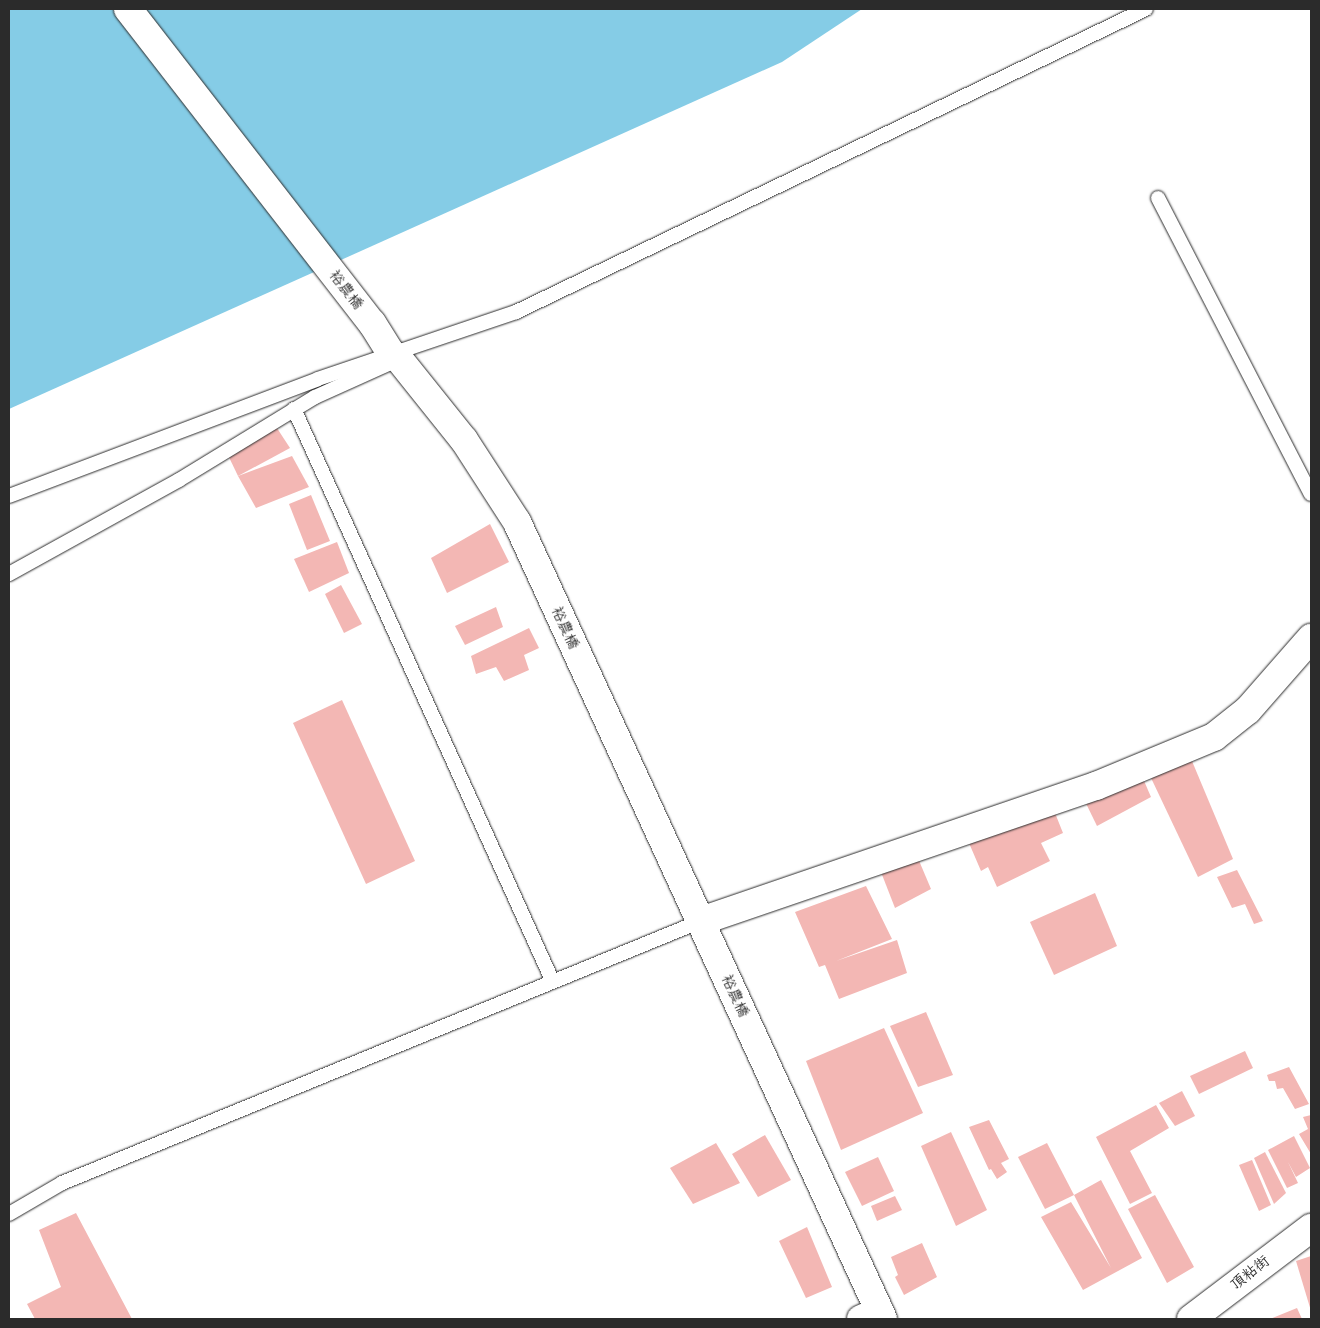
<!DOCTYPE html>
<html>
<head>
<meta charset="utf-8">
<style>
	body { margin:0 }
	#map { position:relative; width:1320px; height:1328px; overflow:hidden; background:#fff; font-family:Pangolin,"LXGW WenKai TC",sans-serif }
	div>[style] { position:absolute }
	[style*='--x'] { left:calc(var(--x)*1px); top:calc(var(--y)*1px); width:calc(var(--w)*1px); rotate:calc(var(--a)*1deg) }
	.water>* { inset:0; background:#85cce6 }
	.building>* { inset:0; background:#f3b7b4 }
	.roads { filter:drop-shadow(0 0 1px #2b2b2b) drop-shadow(0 0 1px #2b2b2b) }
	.lane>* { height:14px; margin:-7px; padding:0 7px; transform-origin:7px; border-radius:7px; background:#fff }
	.street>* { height:28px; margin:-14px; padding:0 14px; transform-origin:14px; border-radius:14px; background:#fff }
	.secondary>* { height:28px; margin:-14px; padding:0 14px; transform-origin:14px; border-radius:14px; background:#fff }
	span { translate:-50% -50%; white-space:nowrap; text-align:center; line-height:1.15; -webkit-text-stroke:4px #fff; paint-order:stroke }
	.street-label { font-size:15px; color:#2b2b2b }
	.frame { position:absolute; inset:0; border:10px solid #2b2b2b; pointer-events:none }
</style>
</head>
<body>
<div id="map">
	<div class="water">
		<div style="clip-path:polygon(9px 9px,862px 9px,782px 62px,9px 409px)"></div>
	</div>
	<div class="building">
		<div style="clip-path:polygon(273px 422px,290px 448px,238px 476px,226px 451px)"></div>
		<div style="clip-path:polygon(292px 456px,309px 487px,256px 508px,238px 476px)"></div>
		<div style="clip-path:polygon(311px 495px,330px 541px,307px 550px,289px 504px)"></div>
		<div style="clip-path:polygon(490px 524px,509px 562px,447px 593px,431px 558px)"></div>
		<div style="clip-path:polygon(337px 542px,349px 573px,309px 592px,294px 559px)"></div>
		<div style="clip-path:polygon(341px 585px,362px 624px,344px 633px,325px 594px)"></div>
		<div style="clip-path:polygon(496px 607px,503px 627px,465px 645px,455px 626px)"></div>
		<div style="clip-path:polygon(529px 628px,539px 648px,524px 655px,529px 670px,504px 681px,496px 667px,476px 674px,471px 656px)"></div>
		<div style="clip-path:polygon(342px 700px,415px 861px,366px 884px,293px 723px)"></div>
		<div style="clip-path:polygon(1184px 742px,1233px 859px,1198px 877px,1143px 761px)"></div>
		<div style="clip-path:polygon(1135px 760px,1151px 797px,1097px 826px,1078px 787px)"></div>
		<div style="clip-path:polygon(1051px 803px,1063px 833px,1041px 843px,1050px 861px,997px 887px,988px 867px,981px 871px,969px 843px)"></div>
		<div style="clip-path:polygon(909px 837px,931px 889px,895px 908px,872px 849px)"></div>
		<div style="clip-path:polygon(1237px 870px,1263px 921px,1254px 924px,1245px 904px,1232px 908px,1217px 877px)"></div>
		<div style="clip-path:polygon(866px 886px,892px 939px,836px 961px,897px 940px,907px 973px,839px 999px,825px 965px,819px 967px,795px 912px)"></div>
		<div style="clip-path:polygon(1095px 893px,1117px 946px,1054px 975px,1030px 922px)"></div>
		<div style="clip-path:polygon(926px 1012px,953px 1075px,918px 1087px,890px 1026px)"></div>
		<div style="clip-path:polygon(884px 1028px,923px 1113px,841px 1150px,806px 1061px)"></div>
		<div style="clip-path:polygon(1245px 1051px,1253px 1068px,1199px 1094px,1190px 1076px)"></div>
		<div style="clip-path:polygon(1289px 1067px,1309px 1104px,1295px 1109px,1283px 1088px,1277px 1089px,1275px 1081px,1269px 1081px,1267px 1075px)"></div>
		<div style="clip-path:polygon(1182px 1091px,1195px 1116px,1175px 1126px,1159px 1103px)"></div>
		<div style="clip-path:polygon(1156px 1105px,1169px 1128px,1130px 1151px,1152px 1193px,1130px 1204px,1096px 1137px)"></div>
		<div style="clip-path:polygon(1311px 1115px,1311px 1154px,1299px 1134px,1308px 1129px,1303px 1117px)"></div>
		<div style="clip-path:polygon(989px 1120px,1009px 1159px,1001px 1163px,1007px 1172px,997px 1179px,991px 1169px,989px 1170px,969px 1127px)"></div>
		<div style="clip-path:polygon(951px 1132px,987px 1210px,956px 1226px,921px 1146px)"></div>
		<div style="clip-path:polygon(765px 1135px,791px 1180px,758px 1197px,732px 1154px)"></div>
		<div style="clip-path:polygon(1294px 1136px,1310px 1168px,1296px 1177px,1288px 1162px,1298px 1183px,1287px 1188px,1268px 1150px)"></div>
		<div style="clip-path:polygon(716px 1143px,740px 1183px,693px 1204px,670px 1168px)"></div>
		<div style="clip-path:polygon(1047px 1143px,1074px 1195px,1045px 1209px,1018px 1157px)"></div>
		<div style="clip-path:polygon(1265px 1152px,1286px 1193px,1274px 1204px,1254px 1158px)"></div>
		<div style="clip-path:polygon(878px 1157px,894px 1191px,862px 1206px,845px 1172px)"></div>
		<div style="clip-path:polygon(1252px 1160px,1271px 1205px,1259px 1211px,1239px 1165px)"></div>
		<div style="clip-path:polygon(1101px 1180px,1142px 1258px,1083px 1290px,1041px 1217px,1071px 1202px,1111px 1268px,1074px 1195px)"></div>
		<div style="clip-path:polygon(1155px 1195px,1194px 1267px,1167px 1283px,1128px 1209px)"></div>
		<div style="clip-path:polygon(895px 1196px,902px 1210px,877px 1221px,871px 1206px)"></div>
		<div style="clip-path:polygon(76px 1213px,132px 1319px,35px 1319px,27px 1304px,61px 1287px,39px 1230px)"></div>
		<div style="clip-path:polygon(807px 1227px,832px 1287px,806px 1298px,779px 1241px)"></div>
		<div style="clip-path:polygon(922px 1243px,937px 1277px,904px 1295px,895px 1277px,898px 1275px,891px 1257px)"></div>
		<div style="clip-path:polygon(1311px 1256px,1311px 1311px,1296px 1261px)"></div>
		<div style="clip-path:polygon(1297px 1308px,1302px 1319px,1270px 1319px)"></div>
	</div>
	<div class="roads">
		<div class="lane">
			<div style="--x:1158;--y:198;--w:333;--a:62.7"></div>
			<div style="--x:294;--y:409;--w:627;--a:65.68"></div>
			<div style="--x:9;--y:496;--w:330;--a:-20.7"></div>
			<div style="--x:318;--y:379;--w:209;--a:-18.7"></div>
			<div style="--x:516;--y:312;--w:699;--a:-25.69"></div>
			<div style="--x:9;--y:574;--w:194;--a:-28.9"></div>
			<div style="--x:179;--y:480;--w:159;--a:-31.4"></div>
			<div style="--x:315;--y:397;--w:92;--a:-24.3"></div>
			<div style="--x:9;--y:1214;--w:61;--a:-30.3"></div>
			<div style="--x:62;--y:1183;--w:691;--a:-22.29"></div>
		</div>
		<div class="street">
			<div style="--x:701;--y:921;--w:417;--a:-18.9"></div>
			<div style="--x:1096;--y:786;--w:128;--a:-22.6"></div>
			<div style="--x:1214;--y:737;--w:43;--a:-38.5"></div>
			<div style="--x:1248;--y:710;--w:96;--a:-48.8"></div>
			<div style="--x:861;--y:1319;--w:20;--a:-24"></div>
		</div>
		<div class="secondary">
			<div style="--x:128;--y:9;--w:398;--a:52.2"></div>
			<div style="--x:372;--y:323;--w:36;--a:58"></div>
			<div style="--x:391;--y:353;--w:10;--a:37"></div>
			<div style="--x:399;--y:359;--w:104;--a:51.3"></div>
			<div style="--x:464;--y:440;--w:98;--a:57.1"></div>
			<div style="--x:517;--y:522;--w:877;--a:65.33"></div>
			<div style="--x:1191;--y:1319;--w:151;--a:-37.2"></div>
		</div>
	</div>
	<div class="street-label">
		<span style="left:346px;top:290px;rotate:52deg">裕農橋</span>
		<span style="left:565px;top:628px;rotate:65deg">裕農橋</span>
		<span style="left:735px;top:996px;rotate:65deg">裕農橋</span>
		<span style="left:1250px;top:1273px;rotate:-38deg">頂粘街</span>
	</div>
	<div class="frame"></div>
</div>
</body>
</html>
